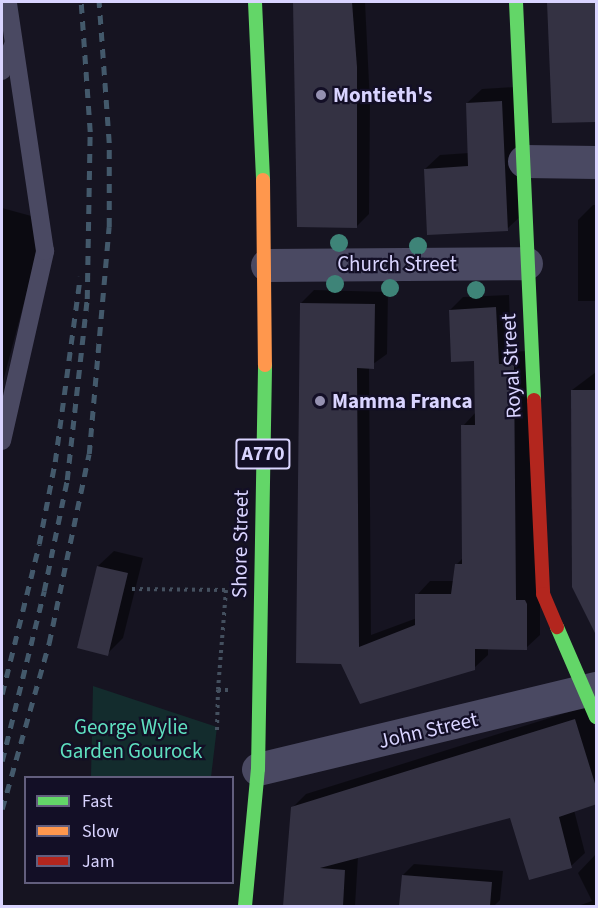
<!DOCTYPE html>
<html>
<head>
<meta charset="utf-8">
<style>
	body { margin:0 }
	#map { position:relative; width:598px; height:908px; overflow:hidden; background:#161421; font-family:"Source Sans 3",sans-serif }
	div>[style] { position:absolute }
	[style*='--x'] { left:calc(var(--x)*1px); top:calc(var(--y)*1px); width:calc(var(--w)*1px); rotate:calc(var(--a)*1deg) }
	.green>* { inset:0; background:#132c2d }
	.shadow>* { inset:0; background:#0007 }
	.building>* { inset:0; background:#343243 }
	.path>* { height:4px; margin-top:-2px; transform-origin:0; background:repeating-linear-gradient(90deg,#44505f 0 3px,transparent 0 7.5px) }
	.lane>* { height:18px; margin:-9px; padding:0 9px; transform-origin:9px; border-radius:9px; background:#4a4962 }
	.street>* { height:33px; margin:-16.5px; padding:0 16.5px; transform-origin:16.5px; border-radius:16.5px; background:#4a4962 }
	.fast>* { height:14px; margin:-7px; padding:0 7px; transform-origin:7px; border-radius:7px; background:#63d668 }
	.slow>* { height:14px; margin:-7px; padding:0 7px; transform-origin:7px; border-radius:7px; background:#ff974d }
	.jam>* { height:14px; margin:-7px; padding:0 7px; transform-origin:7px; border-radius:7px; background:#b3261e }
	.rail>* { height:4.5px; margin-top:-2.25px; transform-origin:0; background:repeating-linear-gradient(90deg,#43596b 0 9px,transparent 0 17px) }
	.trees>* { width:18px; height:18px; margin:-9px; border-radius:50%; background:#3e8478 }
	.dots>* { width:16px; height:16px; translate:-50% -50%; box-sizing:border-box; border:3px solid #130f26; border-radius:50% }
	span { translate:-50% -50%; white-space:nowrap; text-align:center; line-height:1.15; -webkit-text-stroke:4.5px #130f26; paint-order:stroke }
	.shield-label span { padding:2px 4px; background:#130f26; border:2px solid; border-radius:4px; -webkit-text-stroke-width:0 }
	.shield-label { font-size:20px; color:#d9d4ff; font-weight:700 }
	.poi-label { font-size:21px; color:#d9d4ff; font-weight:700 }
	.left { translate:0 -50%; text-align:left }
	.street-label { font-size:21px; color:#d9d4ff }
	.park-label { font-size:21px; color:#5fe0c0 }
	.frame { position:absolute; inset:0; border:3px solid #d9d4ff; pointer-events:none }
	.legend { position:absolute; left:24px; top:776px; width:210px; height:108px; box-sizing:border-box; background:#130f26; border:2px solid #625e7d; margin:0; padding:8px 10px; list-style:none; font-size:18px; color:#d9d4ff }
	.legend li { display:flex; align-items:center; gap:12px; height:30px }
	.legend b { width:30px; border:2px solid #625e7d }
</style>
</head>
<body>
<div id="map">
	<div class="green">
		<div style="clip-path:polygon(93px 686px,217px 727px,211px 777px,91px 777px)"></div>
	</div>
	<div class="shadow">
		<div style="clip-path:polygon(293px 2px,365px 2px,370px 103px,369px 214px,357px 226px,298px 68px)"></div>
		<div style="clip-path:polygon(549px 2px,596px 2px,596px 121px,554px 121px)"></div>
		<div style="clip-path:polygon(516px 87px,522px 215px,507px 229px,425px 169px,440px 155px,469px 153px,467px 103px,482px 89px)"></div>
		<div style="clip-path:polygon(593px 205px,596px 205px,596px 301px,578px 301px,578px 220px)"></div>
		<div style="clip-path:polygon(2px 208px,46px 220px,2px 385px)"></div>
		<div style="clip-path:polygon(314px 290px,388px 292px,387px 354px,369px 367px,371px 635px,417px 618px,417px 595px,430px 581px,454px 581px,456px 565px,464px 557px,463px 426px,476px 412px,476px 359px,450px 310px,463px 297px,509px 295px,511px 352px,526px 351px,540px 591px,540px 635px,526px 648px,488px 648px,488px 655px,474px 668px,361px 702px,301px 303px)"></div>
		<div style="clip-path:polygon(596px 372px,596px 633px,572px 390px)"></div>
		<div style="clip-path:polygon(114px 551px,143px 558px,123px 638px,107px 654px,98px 566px)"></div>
		<div style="clip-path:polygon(588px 706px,596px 733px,596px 803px,574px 810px,585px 853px,571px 866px,509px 808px,358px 857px,355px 906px,285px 906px,292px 808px,306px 794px)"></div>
		<div style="clip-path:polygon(596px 854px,596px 906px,578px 906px,592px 901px,578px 873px)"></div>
		<div style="clip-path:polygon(414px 864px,503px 871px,500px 900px,494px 906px,401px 906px,403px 875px)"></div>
	</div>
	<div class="building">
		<div style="clip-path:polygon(293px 2px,352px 2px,357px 67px,357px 228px,297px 227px)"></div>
		<div style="clip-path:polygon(547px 2px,597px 2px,597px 122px,552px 123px)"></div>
		<div style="clip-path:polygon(502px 101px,508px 231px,427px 235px,424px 169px,468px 166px,466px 103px)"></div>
		<div style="clip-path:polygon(300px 303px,375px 304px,374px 369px,357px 368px,359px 647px,415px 625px,415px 594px,451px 594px,455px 564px,462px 564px,461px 425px,475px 425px,474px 361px,451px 362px,449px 310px,496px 307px,499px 364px,514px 364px,516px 600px,525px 600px,527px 604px,527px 650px,475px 649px,475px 670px,360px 704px,341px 664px,296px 663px)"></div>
		<div style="clip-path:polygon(571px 390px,597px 390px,597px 637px,572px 587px)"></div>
		<div style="clip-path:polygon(97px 566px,128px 573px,108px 656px,77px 648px)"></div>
		<div style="clip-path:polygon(575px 719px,597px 790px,597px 804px,559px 817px,572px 868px,529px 880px,510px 818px,320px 868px,345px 870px,343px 906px,283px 906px,291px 807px)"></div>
		<div style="clip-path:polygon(402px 875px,492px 882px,490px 906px,399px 906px)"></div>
	</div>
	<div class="path">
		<div style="--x:132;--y:589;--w:94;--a:0.6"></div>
		<div style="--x:226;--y:590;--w:100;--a:94.6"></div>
		<div style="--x:218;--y:690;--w:11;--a:0"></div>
		<div style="--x:217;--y:730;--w:40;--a:-88.6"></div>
	</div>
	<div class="lane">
		<div style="--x:2;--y:71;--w:28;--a:-67"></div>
		<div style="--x:2;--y:441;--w:195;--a:-77.2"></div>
		<div style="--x:45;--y:251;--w:252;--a:-98.5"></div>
	</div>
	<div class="street">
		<div style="--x:524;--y:161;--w:72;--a:0.8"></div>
		<div style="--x:267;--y:265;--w:259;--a:-0.4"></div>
		<div style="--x:258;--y:769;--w:348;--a:-13.5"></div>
	</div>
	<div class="fast">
		<div style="--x:255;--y:2;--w:178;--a:87.4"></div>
		<div style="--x:516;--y:2;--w:398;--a:87.4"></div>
		<div style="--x:557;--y:627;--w:98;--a:66.6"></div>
		<div style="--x:245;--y:906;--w:138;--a:-84.6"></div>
		<div style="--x:258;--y:769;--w:404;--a:-89"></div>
	</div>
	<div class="slow">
		<div style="--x:263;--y:180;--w:185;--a:89.4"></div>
	</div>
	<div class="jam">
		<div style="--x:534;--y:400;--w:194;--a:87.3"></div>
		<div style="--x:543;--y:594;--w:36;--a:67"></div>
	</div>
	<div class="rail">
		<div style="--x:2;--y:694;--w:154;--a:-76.1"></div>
		<div style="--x:39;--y:544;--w:84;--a:-79"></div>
		<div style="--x:55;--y:462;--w:187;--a:-82.3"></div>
		<div style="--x:2;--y:761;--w:175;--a:-76.1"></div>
		<div style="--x:44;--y:591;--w:113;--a:-78.3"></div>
		<div style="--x:67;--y:480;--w:182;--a:-83.7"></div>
		<div style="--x:87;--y:299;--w:167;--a:-89"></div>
		<div style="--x:90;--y:132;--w:130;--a:-94"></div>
		<div style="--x:2;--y:809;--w:173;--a:-74.2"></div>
		<div style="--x:49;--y:643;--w:193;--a:-78.1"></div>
		<div style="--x:89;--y:454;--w:228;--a:-85"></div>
		<div style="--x:109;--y:227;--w:84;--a:-90"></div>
		<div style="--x:109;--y:143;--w:141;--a:-94.1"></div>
	</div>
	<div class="trees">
		<div style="left:339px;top:243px"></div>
		<div style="left:418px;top:246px"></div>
		<div style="left:335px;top:284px"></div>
		<div style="left:390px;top:288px"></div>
		<div style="left:476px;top:290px"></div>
	</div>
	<div class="dots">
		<div style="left:321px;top:95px;background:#9591b1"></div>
		<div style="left:320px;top:401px;background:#9591b1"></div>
	</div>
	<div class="shield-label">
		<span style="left:263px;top:454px">A770</span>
	</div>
	<div class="poi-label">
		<span class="left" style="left:333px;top:95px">Montieth's</span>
		<span class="left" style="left:332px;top:401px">Mamma Franca</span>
	</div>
	<div class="street-label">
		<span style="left:397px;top:264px">Church Street</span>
		<span style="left:511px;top:366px;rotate:-93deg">Royal Street</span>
		<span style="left:240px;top:544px;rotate:-89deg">Shore Street</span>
		<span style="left:428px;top:730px;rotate:-13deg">John Street</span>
	</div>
	<div class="park-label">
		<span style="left:131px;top:739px">George Wylie<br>Garden Gourock</span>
	</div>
	<div class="frame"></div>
	<ul class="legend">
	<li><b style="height:8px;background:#63d668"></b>Fast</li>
	<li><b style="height:8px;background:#ff974d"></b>Slow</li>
	<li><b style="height:8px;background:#b3261e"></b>Jam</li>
	</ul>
</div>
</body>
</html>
